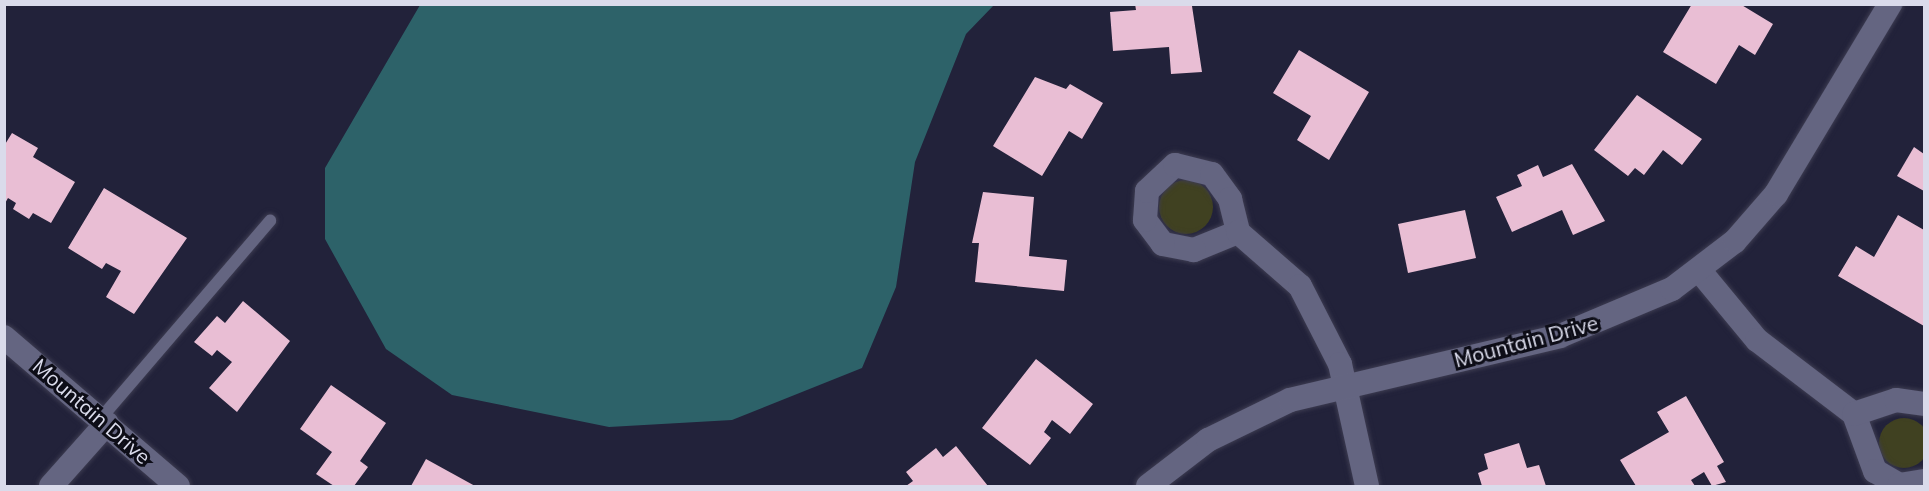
<!DOCTYPE html>
<html>
<head>
<meta charset="utf-8">
<style>
	body { margin:0 }
	#map { position:relative; width:1929px; height:491px; overflow:hidden; background:#22223a; font-family:Mulish,sans-serif }
	div>[style] { position:absolute }
	[style*='--x'] { left:calc(var(--x)*1px); top:calc(var(--y)*1px); width:calc(var(--w)*1px); rotate:calc(var(--a)*1deg) }
	.green>* { inset:0; background:#404121 }
	.round { border-radius:50% }
	.water>* { inset:0; background:#2d6269 }
	.building>* { inset:0; background:#e9bed4 }
	.roads { filter:drop-shadow(0 0 2px #3d3c51) drop-shadow(0 0 2px #3d3c51) }
	.lane>* { height:12px; margin:-6px; padding:0 6px; transform-origin:6px; border-radius:6px; background:#646581 }
	.street>* { height:24px; margin:-12px; padding:0 12px; transform-origin:12px; border-radius:12px; background:#646581 }
	span { translate:-50% -50%; white-space:nowrap; text-align:center; line-height:1.15; -webkit-text-stroke:6px #0d0d17; paint-order:stroke }
	.street-label { font-size:21px; color:#dadbeb }
	.frame { position:absolute; inset:0; border:6px solid #dadbeb; pointer-events:none }
</style>
</head>
<body>
<div id="map">
	<div class="green">
		<div class="round" style="left:1159px;top:180px;width:54px;height:54px"></div>
		<div class="round" style="left:1879px;top:418px;width:50px;height:50px"></div>
	</div>
	<div class="water">
		<div style="clip-path:polygon(420px 5px,420px 4px,994px 5px,966px 34px,915px 162px,896px 287px,862px 368px,732px 420px,609px 427px,452px 395px,386px 349px,325px 239px,325px 168px)"></div>
	</div>
	<div class="building">
		<div style="clip-path:polygon(1135px 4px,1192px 6px,1202px 72px,1171px 74px,1169px 47px,1113px 51px,1110px 12px,1136px 10px)"></div>
		<div style="clip-path:polygon(1692px 4px,1740px 4px,1773px 24px,1755px 55px,1739px 45px,1716px 84px,1663px 52px)"></div>
		<div style="clip-path:polygon(1299px 50px,1369px 92px,1329px 160px,1297px 140px,1311px 116px,1273px 93px)"></div>
		<div style="clip-path:polygon(1035px 77px,1066px 89px,1070px 84px,1103px 103px,1082px 139px,1069px 131px,1042px 176px,993px 146px)"></div>
		<div style="clip-path:polygon(1637px 95px,1702px 139px,1682px 165px,1663px 150px,1644px 175px,1635px 168px,1628px 176px,1594px 150px)"></div>
		<div style="clip-path:polygon(12px 133px,38px 148px,33px 157px,75px 182px,51px 223px,33px 213px,29px 219px,13px 209px,16px 203px,8px 198px,4px 205px,4px 146px)"></div>
		<div style="clip-path:polygon(1914px 147px,1924px 154px,1924px 191px,1897px 176px)"></div>
		<div style="clip-path:polygon(1572px 164px,1605px 221px,1573px 235px,1562px 210px,1512px 232px,1496px 197px,1522px 186px,1517px 175px,1538px 165px,1543px 177px)"></div>
		<div style="clip-path:polygon(104px 188px,187px 238px,134px 314px,106px 297px,121px 271px,106px 263px,102px 269px,68px 248px)"></div>
		<div style="clip-path:polygon(983px 192px,1034px 197px,1029px 256px,1067px 260px,1064px 291px,975px 282px,979px 243px,972px 243px)"></div>
		<div style="clip-path:polygon(1465px 210px,1476px 258px,1408px 273px,1398px 224px)"></div>
		<div style="clip-path:polygon(1898px 215px,1924px 230px,1924px 326px,1838px 276px,1856px 246px,1874px 257px)"></div>
		<div style="clip-path:polygon(243px 301px,290px 341px,237px 412px,209px 388px,232px 362px,217px 350px,212px 356px,194px 342px,217px 316px,225px 323px)"></div>
		<div style="clip-path:polygon(1036px 359px,1093px 404px,1070px 434px,1052px 420px,1044px 432px,1051px 438px,1030px 465px,982px 428px)"></div>
		<div style="clip-path:polygon(331px 385px,386px 423px,360px 461px,368px 467px,354px 486px,334px 486px,316px 474px,332px 452px,300px 429px)"></div>
		<div style="clip-path:polygon(1686px 396px,1724px 462px,1717px 466px,1726px 482px,1712px 486px,1704px 472px,1691px 480px,1695px 486px,1636px 486px,1620px 460px,1669px 432px,1657px 412px)"></div>
		<div style="clip-path:polygon(1519px 443px,1527px 468px,1539px 465px,1546px 486px,1482px 486px,1478px 473px,1488px 469px,1484px 454px)"></div>
		<div style="clip-path:polygon(956px 446px,988px 486px,906px 486px,913px 481px,906px 472px,936px 448px,943px 457px)"></div>
		<div style="clip-path:polygon(426px 459px,475px 486px,411px 486px)"></div>
	</div>
	<div class="roads">
		<div class="lane">
			<div style="--x:101;--y:418;--w:260;--a:-49.4"></div>
		</div>
		<div class="street">
			<div style="--x:1238;--y:232;--w:48;--a:157.8"></div>
			<div style="--x:1194;--y:250;--w:32;--a:-169"></div>
			<div style="--x:1163;--y:244;--w:30;--a:-127"></div>
			<div style="--x:1145;--y:220;--w:29;--a:-86"></div>
			<div style="--x:1147;--y:191;--w:38;--a:-43"></div>
			<div style="--x:1175;--y:165;--w:38;--a:14"></div>
			<div style="--x:1212;--y:174;--w:31;--a:54"></div>
			<div style="--x:1230;--y:199;--w:34;--a:76"></div>
			<div style="--x:1238;--y:232;--w:82;--a:41.1"></div>
			<div style="--x:1300;--y:286;--w:88;--a:62.9"></div>
			<div style="--x:1340;--y:364;--w:125;--a:77.5"></div>
			<div style="--x:1699;--y:270;--w:91;--a:50.4"></div>
			<div style="--x:1757;--y:340;--w:122;--a:37.3"></div>
			<div style="--x:1854;--y:414;--w:61;--a:69.8"></div>
			<div style="--x:1875;--y:471;--w:28;--a:30"></div>
			<div style="--x:1899;--y:485;--w:25;--a:-9"></div>
			<div style="--x:4;--y:337;--w:229;--a:40.6"></div>
			<div style="--x:1854;--y:414;--w:44;--a:-18.4"></div>
			<div style="--x:1896;--y:400;--w:28;--a:8"></div>
			<div style="--x:51;--y:486;--w:84;--a:-48.4"></div>
			<div style="--x:1148;--y:486;--w:76;--a:-37.5"></div>
			<div style="--x:1208;--y:440;--w:91;--a:-26"></div>
			<div style="--x:1290;--y:400;--w:277;--a:-13.3"></div>
			<div style="--x:1560;--y:336;--w:121;--a:-22.8"></div>
			<div style="--x:1672;--y:289;--w:79;--a:-37.3"></div>
			<div style="--x:1735;--y:241;--w:62;--a:-48.9"></div>
			<div style="--x:1776;--y:194;--w:222;--a:-59"></div>
		</div>
	</div>
	<div class="street-label">
		<span style="left:1526px;top:341px;rotate:-15deg">Mountain Drive</span>
		<span style="left:92px;top:411px;rotate:41deg">Mountain Drive</span>
	</div>
	<div class="frame"></div>
</div>
</body>
</html>
